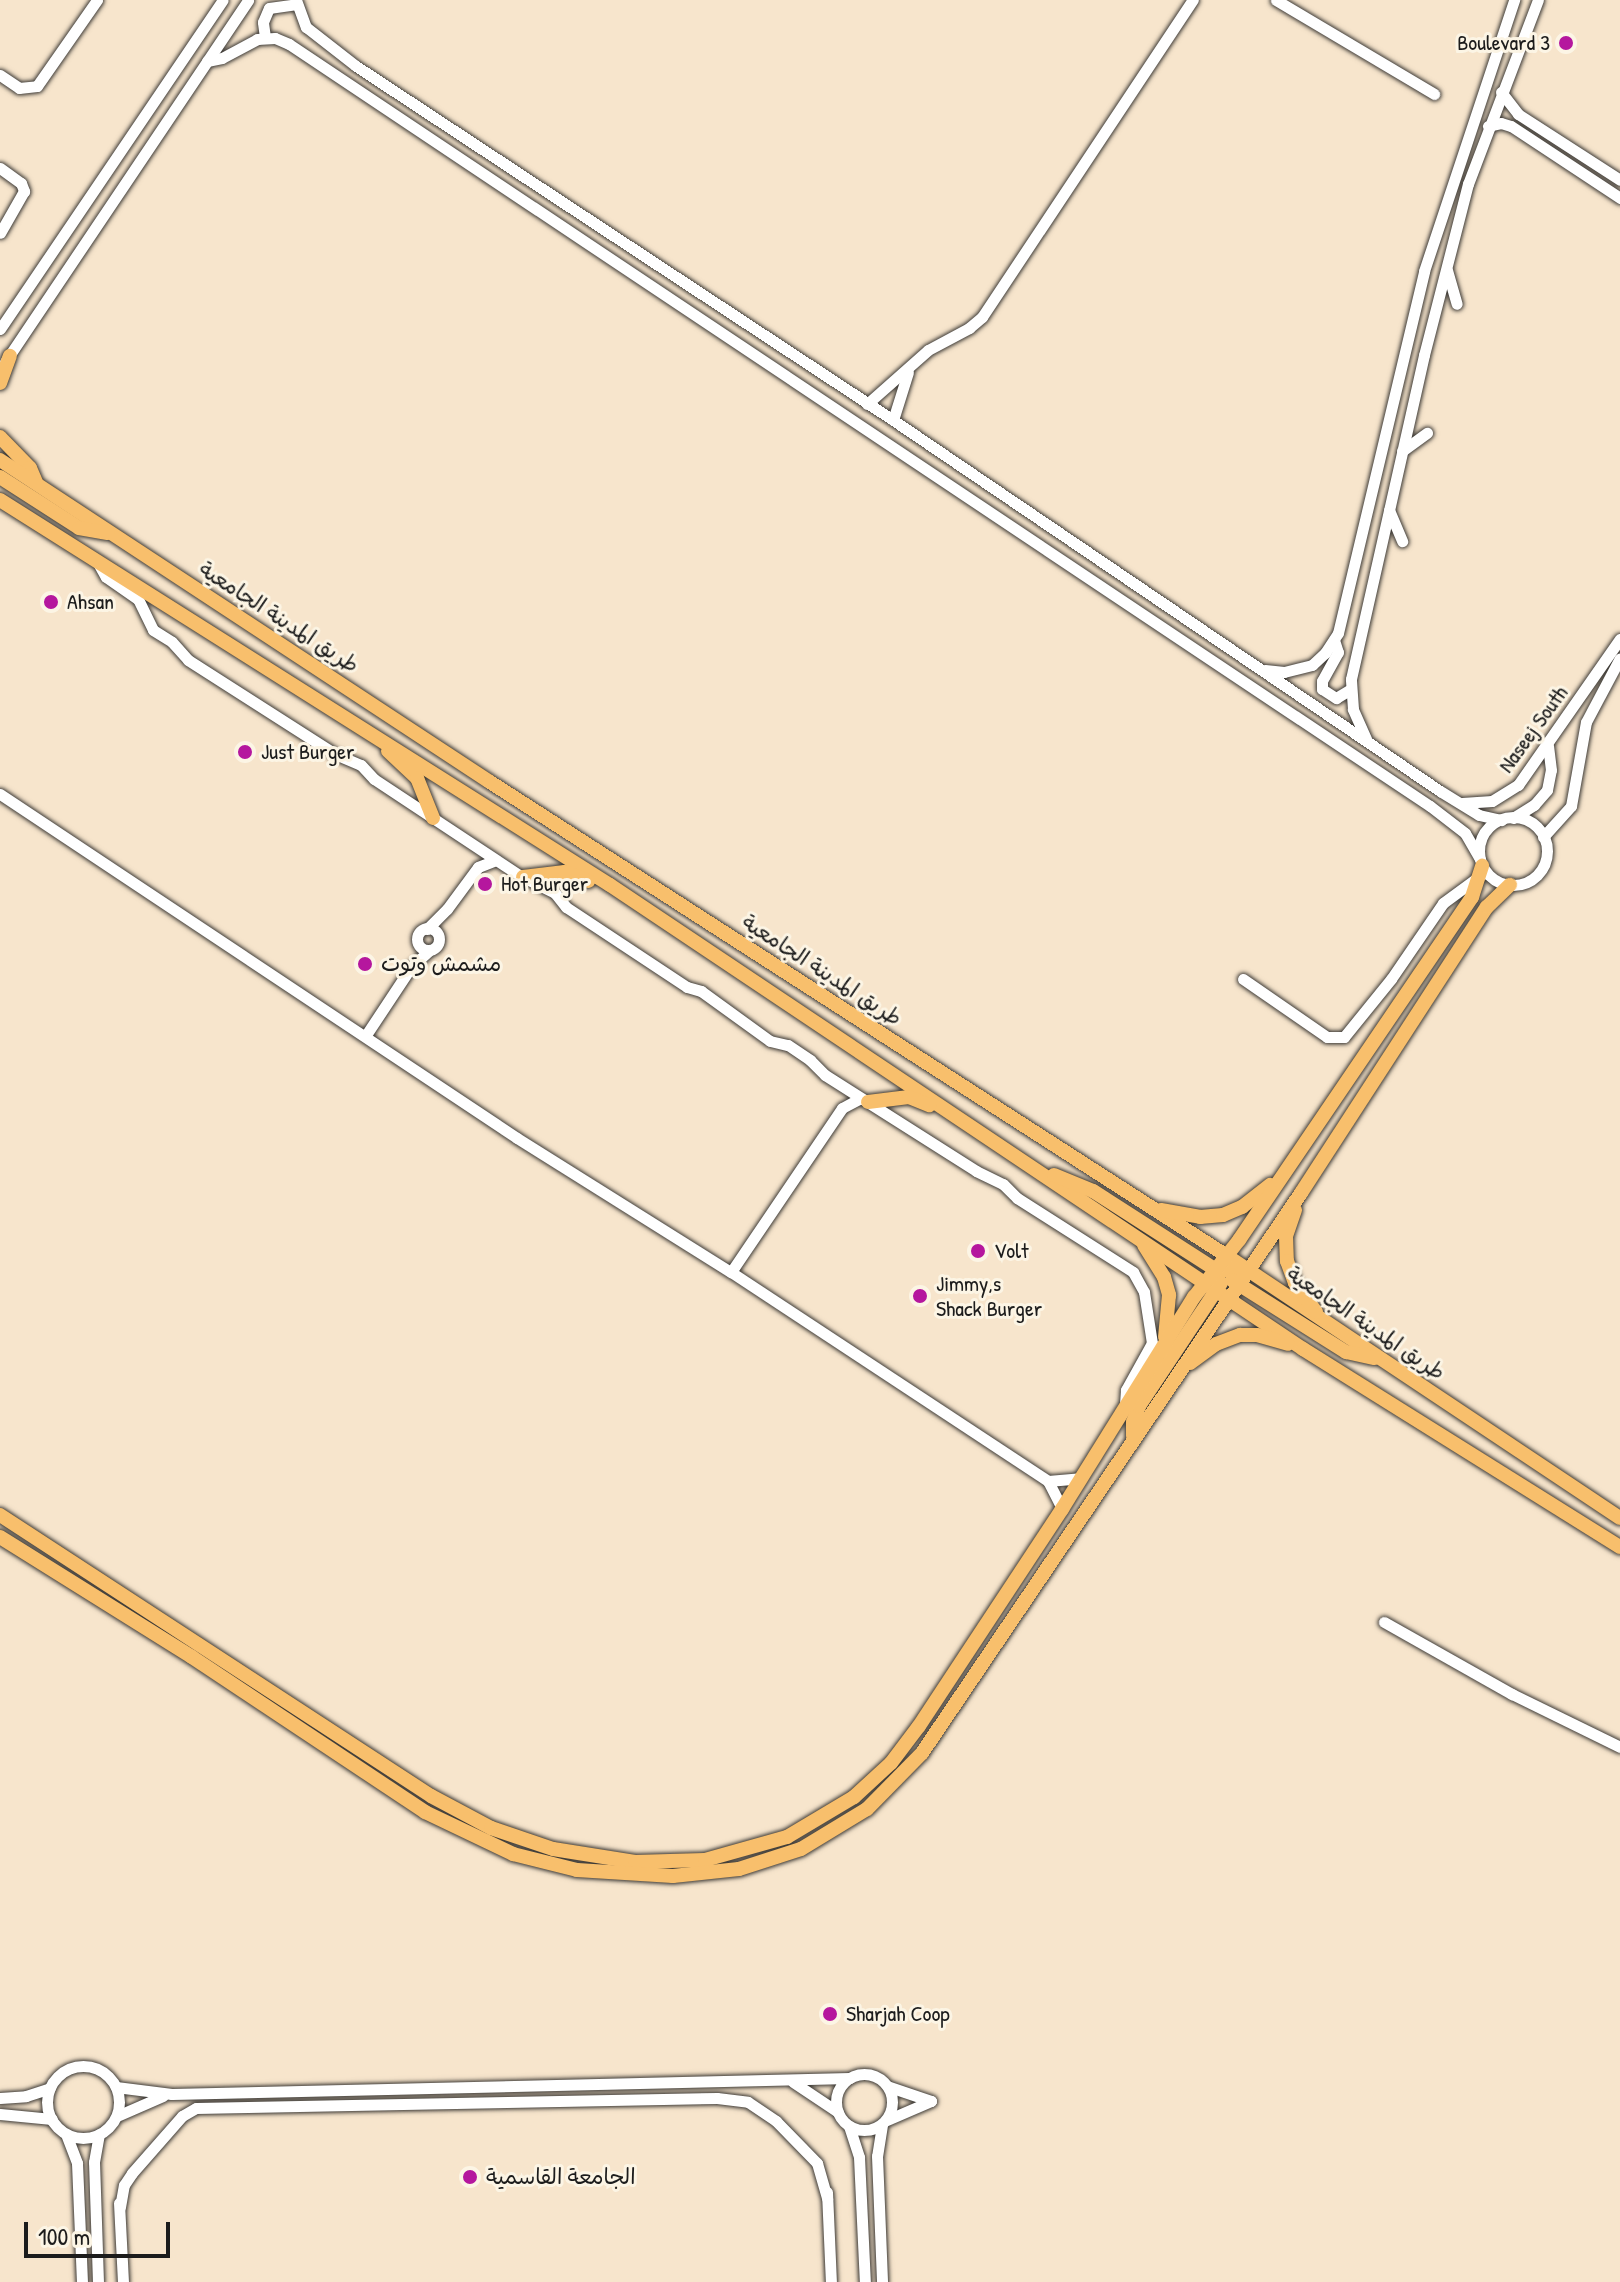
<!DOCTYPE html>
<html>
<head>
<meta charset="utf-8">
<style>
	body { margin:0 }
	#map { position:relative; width:1620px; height:2282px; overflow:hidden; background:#f7e5cc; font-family:"Patrick Hand","Playpen Sans Arabic",sans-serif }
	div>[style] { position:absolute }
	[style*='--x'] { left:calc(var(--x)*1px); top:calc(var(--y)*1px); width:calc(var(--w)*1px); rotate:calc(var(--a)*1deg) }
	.roads { filter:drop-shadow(0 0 2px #3d3a36) drop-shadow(0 0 2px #3d3a36) }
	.minor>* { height:11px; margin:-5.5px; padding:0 5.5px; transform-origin:5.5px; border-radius:5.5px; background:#fff }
	.minor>.ring { margin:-5.5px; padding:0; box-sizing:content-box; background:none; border:11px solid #fff; border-radius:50% }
	.major>* { height:14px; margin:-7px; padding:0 7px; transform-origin:7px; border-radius:7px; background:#f8bf6c }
	.dots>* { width:22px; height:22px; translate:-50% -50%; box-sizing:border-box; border:4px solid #fcf5e5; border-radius:50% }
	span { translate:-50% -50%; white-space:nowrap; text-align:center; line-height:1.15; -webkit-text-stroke:6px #fcf5e5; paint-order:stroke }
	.poi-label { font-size:22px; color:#1c1c1c }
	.right { translate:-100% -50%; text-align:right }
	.left { translate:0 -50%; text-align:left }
	.street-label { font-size:22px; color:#1c1c1c }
	.scale { position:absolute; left:24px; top:2222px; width:146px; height:36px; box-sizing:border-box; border:4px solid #1c1c1c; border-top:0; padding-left:10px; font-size:24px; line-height:28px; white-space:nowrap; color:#1c1c1c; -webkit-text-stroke:6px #fcf5e5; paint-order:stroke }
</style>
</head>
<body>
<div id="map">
	<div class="roads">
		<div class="minor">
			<div style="--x:296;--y:0;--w:29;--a:70"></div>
			<div style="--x:306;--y:27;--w:63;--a:38"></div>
			<div style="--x:356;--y:66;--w:643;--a:33.39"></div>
			<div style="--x:893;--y:420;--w:661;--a:34.15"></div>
			<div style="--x:1440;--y:791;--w:46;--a:31.6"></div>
			<div style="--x:1479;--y:815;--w:23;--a:13"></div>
			<div style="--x:1276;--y:0;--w:184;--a:30.7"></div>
			<div style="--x:265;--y:37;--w:15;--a:-98"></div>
			<div style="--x:263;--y:22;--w:15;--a:-67"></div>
			<div style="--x:269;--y:8;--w:28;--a:-8"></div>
			<div style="--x:207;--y:61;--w:15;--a:-11"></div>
			<div style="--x:222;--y:58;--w:40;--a:-28"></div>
			<div style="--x:257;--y:39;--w:18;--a:-3"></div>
			<div style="--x:275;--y:38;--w:15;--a:23"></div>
			<div style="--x:289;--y:44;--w:1372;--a:33.74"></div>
			<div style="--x:1430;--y:806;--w:44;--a:37.6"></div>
			<div style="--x:1465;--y:833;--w:30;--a:60"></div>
			<div style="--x:0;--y:75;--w:23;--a:34"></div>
			<div style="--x:19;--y:88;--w:18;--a:-6"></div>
			<div style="--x:37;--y:86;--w:105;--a:-55.1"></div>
			<div style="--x:1501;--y:92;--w:28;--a:52"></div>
			<div style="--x:1518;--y:114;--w:121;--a:32.9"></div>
			<div style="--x:1488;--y:126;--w:13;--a:-13"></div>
			<div style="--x:1501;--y:123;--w:10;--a:17"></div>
			<div style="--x:1511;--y:126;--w:131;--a:33.4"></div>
			<div style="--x:0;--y:168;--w:26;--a:36"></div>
			<div style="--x:21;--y:183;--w:9;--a:69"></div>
			<div style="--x:24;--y:191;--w:48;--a:119.7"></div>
			<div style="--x:1447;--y:270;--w:35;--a:74"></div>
			<div style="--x:0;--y:329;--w:397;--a:-55.9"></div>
			<div style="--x:5;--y:362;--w:436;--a:-56.1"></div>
			<div style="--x:867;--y:404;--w:81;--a:-41.5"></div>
			<div style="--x:928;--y:350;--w:47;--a:-28.2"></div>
			<div style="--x:969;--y:328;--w:17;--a:-40"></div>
			<div style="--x:982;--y:317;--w:381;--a:-56.4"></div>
			<div style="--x:893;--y:420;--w:50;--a:-72.6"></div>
			<div style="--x:1402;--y:451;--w:31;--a:-36"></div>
			<div style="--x:1389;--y:510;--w:34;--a:67"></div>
			<div style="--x:97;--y:561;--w:18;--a:61"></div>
			<div style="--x:106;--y:577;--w:39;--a:35"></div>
			<div style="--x:138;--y:599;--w:34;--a:64"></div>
			<div style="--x:153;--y:630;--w:22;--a:32"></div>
			<div style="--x:172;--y:642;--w:24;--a:48"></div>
			<div style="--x:188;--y:660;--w:174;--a:32.6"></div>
			<div style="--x:335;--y:754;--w:28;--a:23"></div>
			<div style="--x:361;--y:765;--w:19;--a:47"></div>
			<div style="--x:374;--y:779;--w:174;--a:33.5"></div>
			<div style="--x:519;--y:875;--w:40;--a:26.6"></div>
			<div style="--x:555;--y:893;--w:18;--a:52"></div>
			<div style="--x:566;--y:907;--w:145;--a:33.5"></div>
			<div style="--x:687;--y:987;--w:15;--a:16"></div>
			<div style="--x:701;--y:991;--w:85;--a:35.9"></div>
			<div style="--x:770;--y:1041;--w:18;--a:13"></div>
			<div style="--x:788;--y:1045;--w:27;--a:34"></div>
			<div style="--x:810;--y:1060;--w:21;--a:45"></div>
			<div style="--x:825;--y:1075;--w:179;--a:32.4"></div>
			<div style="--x:976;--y:1171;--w:30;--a:26"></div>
			<div style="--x:1003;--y:1184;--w:20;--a:45"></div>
			<div style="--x:1017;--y:1198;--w:138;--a:32.5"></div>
			<div style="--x:1133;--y:1272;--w:23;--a:61"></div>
			<div style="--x:1144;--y:1292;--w:52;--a:81.1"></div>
			<div style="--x:1152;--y:1343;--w:54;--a:119"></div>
			<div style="--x:1126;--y:1390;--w:15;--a:94"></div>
			<div style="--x:1334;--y:640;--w:13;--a:72"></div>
			<div style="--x:1338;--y:652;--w:33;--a:119"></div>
			<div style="--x:1322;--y:681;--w:8;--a:90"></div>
			<div style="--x:1322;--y:689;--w:17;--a:33"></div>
			<div style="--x:1336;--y:698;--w:17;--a:-31"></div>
			<div style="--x:1265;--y:670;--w:19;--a:6"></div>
			<div style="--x:1284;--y:672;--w:29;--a:-14"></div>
			<div style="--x:1312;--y:665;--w:18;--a:-43"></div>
			<div style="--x:1325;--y:653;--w:24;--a:-57"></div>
			<div style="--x:1338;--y:633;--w:372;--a:-76.6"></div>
			<div style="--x:1424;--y:271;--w:286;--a:-71.6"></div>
			<div style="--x:1367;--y:741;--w:35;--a:-114"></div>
			<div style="--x:1353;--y:709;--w:30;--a:-94"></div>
			<div style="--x:1351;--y:679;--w:332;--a:-77.3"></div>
			<div style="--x:1424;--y:355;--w:177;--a:-75.6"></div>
			<div style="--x:1468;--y:184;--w:197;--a:-69.2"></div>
			<div style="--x:0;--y:794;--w:621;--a:33.64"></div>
			<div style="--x:517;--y:1138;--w:252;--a:32.1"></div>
			<div style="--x:731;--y:1272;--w:380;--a:33.4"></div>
			<div style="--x:1048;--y:1481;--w:31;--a:63"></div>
			<div style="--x:1462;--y:803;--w:30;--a:-4"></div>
			<div style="--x:1492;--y:801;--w:31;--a:-32"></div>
			<div style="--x:1518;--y:785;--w:178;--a:-55.1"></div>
			<div class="ring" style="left:1479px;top:817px;width:57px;height:57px"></div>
			<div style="--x:1513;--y:818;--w:25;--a:-32"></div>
			<div style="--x:1534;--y:805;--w:20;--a:-49"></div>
			<div style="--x:1547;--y:790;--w:20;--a:-79"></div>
			<div style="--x:1551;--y:770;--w:24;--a:-97"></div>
			<div style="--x:1543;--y:837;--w:42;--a:-47.9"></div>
			<div style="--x:1571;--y:806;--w:85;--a:-79.9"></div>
			<div style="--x:1586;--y:722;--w:72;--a:-62"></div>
			<div class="ring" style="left:417px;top:928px;width:11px;height:11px"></div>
			<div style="--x:427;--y:929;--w:28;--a:-45"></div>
			<div style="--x:447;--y:909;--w:52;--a:-53.6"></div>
			<div style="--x:478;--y:867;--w:19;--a:-21"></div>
			<div style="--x:1243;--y:979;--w:102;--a:34.6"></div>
			<div style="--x:1327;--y:1037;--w:17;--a:0"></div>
			<div style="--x:1344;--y:1037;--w:75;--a:-51"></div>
			<div style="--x:1391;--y:979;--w:92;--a:-55.6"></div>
			<div style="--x:1443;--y:903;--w:47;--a:-36.4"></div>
			<div style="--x:366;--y:1035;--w:82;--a:-56.5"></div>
			<div style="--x:411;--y:967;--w:25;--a:-42"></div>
			<div style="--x:731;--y:1272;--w:198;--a:-55.9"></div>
			<div style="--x:842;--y:1108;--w:21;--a:-28"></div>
			<div style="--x:1048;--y:1481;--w:32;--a:-5"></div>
			<div style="--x:1384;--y:1622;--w:147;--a:29.4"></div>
			<div style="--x:1512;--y:1694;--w:120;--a:26.1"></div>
			<div class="ring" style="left:47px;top:2066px;width:61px;height:61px"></div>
			<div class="ring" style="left:836px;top:2074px;width:45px;height:45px"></div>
			<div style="--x:793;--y:2082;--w:54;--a:33.7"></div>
			<div style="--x:116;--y:2087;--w:56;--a:7.1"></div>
			<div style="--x:172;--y:2094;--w:678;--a:-1.35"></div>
			<div style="--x:0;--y:2098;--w:26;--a:-4"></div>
			<div style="--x:26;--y:2096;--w:25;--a:-18"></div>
			<div style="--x:0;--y:2114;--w:52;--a:5.5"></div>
			<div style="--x:117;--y:2116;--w:50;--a:-23.5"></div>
			<div style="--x:887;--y:2120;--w:48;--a:-23.4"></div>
			<div style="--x:931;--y:2101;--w:46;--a:-161.2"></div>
			<div style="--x:882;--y:2125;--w:31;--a:99"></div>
			<div style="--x:877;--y:2156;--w:126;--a:87.7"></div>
			<div style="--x:849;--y:2126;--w:33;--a:72"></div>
			<div style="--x:859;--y:2157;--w:125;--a:87.3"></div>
			<div style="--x:66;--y:2134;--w:31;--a:69"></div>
			<div style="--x:77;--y:2163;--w:119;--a:87.6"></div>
			<div style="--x:827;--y:2192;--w:90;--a:87.5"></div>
			<div style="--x:119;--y:2203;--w:79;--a:87.1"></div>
			<div style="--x:120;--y:2207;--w:22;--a:-80"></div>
			<div style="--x:124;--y:2185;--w:14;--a:-56"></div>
			<div style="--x:132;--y:2173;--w:76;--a:-48.7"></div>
			<div style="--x:182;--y:2116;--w:16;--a:-30"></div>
			<div style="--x:196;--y:2108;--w:521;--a:-1.1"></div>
			<div style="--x:717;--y:2098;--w:31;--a:7"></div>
			<div style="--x:748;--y:2102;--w:34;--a:34"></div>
			<div style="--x:776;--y:2121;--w:59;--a:45.7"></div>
			<div style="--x:817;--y:2163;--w:37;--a:74"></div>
			<div style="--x:98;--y:2282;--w:120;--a:-91.9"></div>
			<div style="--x:94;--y:2162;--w:28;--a:-80"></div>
		</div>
		<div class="major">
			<div style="--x:0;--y:383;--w:29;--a:-70"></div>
			<div style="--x:0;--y:437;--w:43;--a:45.9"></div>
			<div style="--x:30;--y:468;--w:15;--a:67"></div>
			<div style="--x:0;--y:460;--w:586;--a:33.31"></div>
			<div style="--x:490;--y:782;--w:876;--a:32.75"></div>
			<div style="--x:1227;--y:1256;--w:472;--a:33.7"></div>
			<div style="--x:0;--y:477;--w:94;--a:32.8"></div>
			<div style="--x:79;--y:528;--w:29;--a:10"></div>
			<div style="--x:0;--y:500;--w:721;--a:32.26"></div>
			<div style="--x:610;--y:885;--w:834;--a:33.8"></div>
			<div style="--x:1303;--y:1349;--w:374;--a:32"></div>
			<div style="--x:388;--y:751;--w:40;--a:43"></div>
			<div style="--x:417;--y:778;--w:43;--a:68.2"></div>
			<div style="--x:523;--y:877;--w:42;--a:-6.8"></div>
			<div style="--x:565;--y:872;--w:25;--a:21"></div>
			<div style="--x:868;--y:1102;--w:41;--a:-7"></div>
			<div style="--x:909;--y:1097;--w:22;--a:22"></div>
			<div style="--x:1054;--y:1175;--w:42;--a:22.3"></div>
			<div style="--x:1093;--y:1191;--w:146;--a:32.7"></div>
			<div style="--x:1216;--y:1270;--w:31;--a:0"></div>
			<div style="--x:1161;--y:1210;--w:40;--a:10"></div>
			<div style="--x:1200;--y:1217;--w:23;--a:-5"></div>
			<div style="--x:1223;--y:1215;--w:21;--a:-23"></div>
			<div style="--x:1242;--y:1207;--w:36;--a:-38"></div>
			<div style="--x:1295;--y:1210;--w:28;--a:109"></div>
			<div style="--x:1286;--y:1236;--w:25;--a:88"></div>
			<div style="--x:1287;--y:1261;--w:23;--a:70"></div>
			<div style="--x:1295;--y:1283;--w:36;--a:54"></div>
			<div style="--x:1144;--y:1245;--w:38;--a:58"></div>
			<div style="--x:1164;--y:1277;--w:19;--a:74"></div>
			<div style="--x:1169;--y:1295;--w:42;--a:95.4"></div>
			<div style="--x:1232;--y:1280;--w:135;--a:32.3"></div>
			<div style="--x:1346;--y:1352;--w:29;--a:12"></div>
			<div style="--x:1190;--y:1363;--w:32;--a:-36"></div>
			<div style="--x:1216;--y:1344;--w:26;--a:-21"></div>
			<div style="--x:1240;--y:1335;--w:17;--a:0"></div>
			<div style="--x:1257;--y:1335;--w:32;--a:16"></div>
			<div style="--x:1133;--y:1436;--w:14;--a:-90"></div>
			<div style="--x:1133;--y:1422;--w:17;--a:-69"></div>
			<div style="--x:1139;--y:1406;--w:148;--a:-56.3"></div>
			<div style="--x:0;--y:1515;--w:515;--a:33.1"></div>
			<div style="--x:431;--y:1796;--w:68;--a:28.1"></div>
			<div style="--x:491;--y:1828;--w:65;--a:18.7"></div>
			<div style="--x:553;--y:1849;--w:83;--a:9"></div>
			<div style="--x:635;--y:1862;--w:70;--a:-1.6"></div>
			<div style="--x:705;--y:1860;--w:85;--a:-15.7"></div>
			<div style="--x:787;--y:1837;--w:78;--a:-30.8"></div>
			<div style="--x:854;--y:1797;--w:50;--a:-42.6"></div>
			<div style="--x:891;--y:1763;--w:46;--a:-52.9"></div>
			<div style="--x:919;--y:1726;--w:260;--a:-56.6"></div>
			<div style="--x:1062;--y:1509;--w:250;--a:-58.1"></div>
			<div style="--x:1194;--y:1297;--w:73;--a:-51.7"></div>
			<div style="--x:1239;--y:1240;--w:415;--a:-55.8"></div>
			<div style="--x:1472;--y:897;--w:33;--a:-72"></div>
			<div style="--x:0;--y:1537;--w:226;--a:32"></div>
			<div style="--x:192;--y:1657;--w:280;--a:33.6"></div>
			<div style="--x:425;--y:1812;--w:98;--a:25.5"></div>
			<div style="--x:513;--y:1854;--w:66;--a:14"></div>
			<div style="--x:577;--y:1870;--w:96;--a:3.6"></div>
			<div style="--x:673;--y:1876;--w:66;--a:-6.1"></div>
			<div style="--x:739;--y:1869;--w:65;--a:-17.9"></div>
			<div style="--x:801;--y:1849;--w:77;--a:-31.2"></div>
			<div style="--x:867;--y:1809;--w:78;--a:-45.5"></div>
			<div style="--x:922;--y:1753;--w:676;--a:-55.91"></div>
			<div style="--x:1301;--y:1193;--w:341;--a:-57"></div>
			<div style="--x:1487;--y:907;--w:32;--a:-44"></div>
		</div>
	</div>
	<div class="dots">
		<div style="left:1566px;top:43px;background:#b5179e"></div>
		<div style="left:51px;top:602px;background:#b5179e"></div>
		<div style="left:245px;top:752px;background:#b5179e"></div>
		<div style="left:485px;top:884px;background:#b5179e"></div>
		<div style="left:365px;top:964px;background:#b5179e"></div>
		<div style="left:978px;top:1251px;background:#b5179e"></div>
		<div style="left:920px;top:1296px;background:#b5179e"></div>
		<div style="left:830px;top:2014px;background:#b5179e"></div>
		<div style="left:470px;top:2177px;background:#b5179e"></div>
	</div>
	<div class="poi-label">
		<span class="right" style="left:1550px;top:43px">Boulevard 3</span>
		<span class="left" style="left:67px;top:602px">Ahsan</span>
		<span class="left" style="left:261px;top:752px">Just Burger</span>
		<span class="left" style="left:501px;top:884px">Hot Burger</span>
		<span class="left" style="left:381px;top:964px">مشمش وتوت</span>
		<span class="left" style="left:994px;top:1251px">Volt</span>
		<span class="left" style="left:936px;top:1296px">Jimmy,s<br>Shack Burger</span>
		<span class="left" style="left:846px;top:2014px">Sharjah Coop</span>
		<span class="left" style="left:486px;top:2177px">الجامعة القاسمية</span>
	</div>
	<div class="street-label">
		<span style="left:279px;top:617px;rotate:33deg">طريق المدينة الجامعية</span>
		<span style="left:1533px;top:729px;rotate:-54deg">Naseej South</span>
		<span style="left:822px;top:970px;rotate:33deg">طريق المدينة الجامعية</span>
		<span style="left:1366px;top:1323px;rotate:34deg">طريق المدينة الجامعية</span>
	</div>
	<div class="scale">100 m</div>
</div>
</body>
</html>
